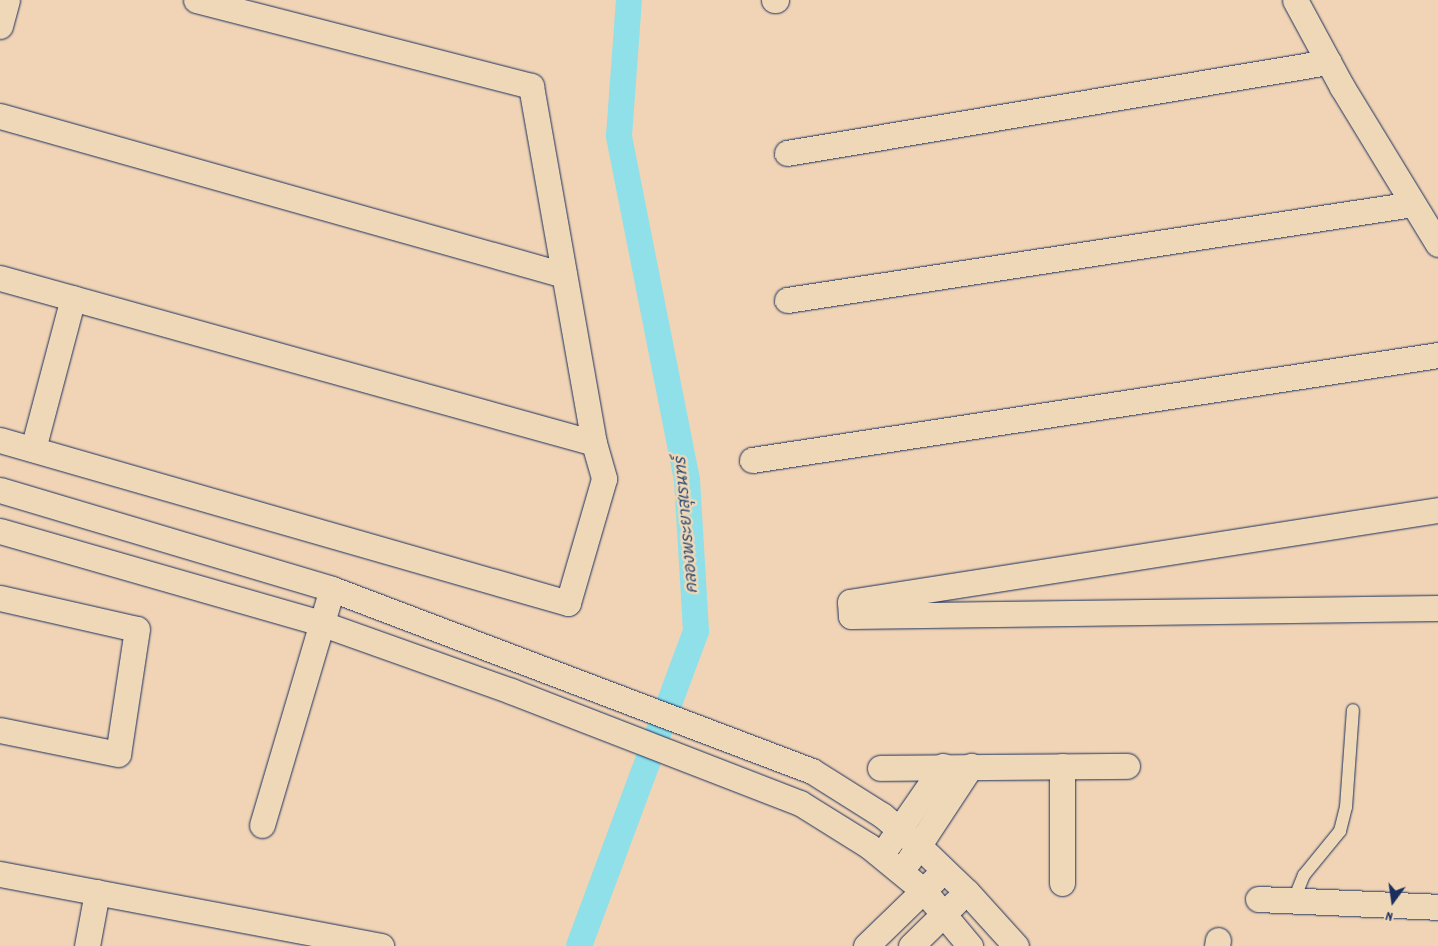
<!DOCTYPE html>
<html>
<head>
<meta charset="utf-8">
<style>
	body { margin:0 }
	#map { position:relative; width:1438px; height:946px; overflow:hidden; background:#f1d4b5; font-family:Dekko,"Playpen Sans Thai",sans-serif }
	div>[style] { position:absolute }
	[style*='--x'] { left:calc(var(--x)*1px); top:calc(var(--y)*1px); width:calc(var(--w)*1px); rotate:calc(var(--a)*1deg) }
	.canal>* { height:26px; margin:-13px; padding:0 13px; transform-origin:13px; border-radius:13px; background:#8fe0e9 }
	.roads { filter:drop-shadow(0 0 1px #1b2f5e) drop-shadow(0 0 1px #1b2f5e) }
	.lane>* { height:12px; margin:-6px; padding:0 6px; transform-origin:6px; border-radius:6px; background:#efd8b7 }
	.street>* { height:25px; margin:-12.5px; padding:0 12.5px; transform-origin:12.5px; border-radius:12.5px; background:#efd8b7 }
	span { translate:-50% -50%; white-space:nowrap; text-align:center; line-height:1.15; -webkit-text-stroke:5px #efd8b7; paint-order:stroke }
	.water-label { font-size:16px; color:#2c4a73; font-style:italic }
	.north { position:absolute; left:1368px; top:876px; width:50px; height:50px; -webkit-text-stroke:4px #efd8b7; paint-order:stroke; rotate:194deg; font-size:14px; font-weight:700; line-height:20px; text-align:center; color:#1b2f5e }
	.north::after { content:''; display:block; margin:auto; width:18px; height:22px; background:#1b2f5e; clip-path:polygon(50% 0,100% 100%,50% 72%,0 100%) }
</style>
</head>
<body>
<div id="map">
	<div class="canal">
		<div style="--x:579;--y:946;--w:336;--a:-69.6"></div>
		<div style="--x:696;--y:631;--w:151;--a:-93.4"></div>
		<div style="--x:687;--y:480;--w:351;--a:-101.2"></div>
		<div style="--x:619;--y:136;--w:136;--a:-85.8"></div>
	</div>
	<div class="roads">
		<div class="lane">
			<div style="--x:1293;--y:902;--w:29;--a:-68"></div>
			<div style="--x:1304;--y:875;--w:57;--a:-50.7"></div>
			<div style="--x:1340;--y:831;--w:25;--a:-76"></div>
			<div style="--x:1346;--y:807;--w:97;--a:-85.9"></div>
		</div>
		<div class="street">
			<div style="--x:196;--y:0;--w:346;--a:14.4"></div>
			<div style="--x:531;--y:86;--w:363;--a:80"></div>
			<div style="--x:774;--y:0;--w:2;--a:0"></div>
			<div style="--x:1295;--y:0;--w:99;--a:61.6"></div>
			<div style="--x:1342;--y:87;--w:184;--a:58.6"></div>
			<div style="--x:0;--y:26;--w:27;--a:-75"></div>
			<div style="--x:0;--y:116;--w:586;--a:15.74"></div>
			<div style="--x:787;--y:153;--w:549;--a:-9.55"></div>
			<div style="--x:0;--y:278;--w:616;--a:15.52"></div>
			<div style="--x:594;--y:443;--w:37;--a:74"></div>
			<div style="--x:604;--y:479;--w:129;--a:106.2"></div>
			<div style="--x:568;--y:603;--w:591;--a:-163.99"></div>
			<div style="--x:787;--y:300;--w:633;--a:-8.72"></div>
			<div style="--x:33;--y:449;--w:156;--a:-75.2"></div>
			<div style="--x:752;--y:460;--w:694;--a:-8.7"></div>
			<div style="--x:0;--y:490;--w:346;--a:16.6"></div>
			<div style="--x:332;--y:589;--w:513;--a:20.77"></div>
			<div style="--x:812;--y:771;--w:83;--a:32.2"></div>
			<div style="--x:882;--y:815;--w:48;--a:40"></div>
			<div style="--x:919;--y:846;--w:66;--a:43.8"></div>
			<div style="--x:967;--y:892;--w:73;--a:47.8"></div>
			<div style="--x:1438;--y:510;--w:595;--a:171.11"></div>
			<div style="--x:850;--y:602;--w:14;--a:86"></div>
			<div style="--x:851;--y:616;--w:587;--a:-0.78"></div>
			<div style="--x:0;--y:531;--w:333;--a:16"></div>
			<div style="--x:320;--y:623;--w:203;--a:19.6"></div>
			<div style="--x:511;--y:691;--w:310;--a:21.2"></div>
			<div style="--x:800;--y:803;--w:81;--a:31.9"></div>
			<div style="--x:869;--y:846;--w:71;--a:39.3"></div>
			<div style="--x:924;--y:891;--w:72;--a:50.1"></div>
			<div style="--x:0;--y:598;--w:140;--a:12.8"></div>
			<div style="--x:137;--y:629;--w:126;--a:98.6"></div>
			<div style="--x:118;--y:754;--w:120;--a:-168.5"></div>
			<div style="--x:880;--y:768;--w:247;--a:-0.5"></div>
			<div style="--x:262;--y:825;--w:246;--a:-73.5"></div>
			<div style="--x:889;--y:844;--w:95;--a:-55.3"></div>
			<div style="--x:909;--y:860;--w:113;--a:-56.6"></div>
			<div style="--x:0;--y:874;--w:388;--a:10.7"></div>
			<div style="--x:1062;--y:883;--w:117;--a:-90"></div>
			<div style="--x:1258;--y:899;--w:180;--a:2.5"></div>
			<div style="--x:87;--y:946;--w:55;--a:-79.5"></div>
			<div style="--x:866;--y:946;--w:95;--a:-44.1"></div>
			<div style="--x:911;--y:946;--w:63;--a:-44.4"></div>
			<div style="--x:1217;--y:946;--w:6;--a:-81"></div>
		</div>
	</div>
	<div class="water-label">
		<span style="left:688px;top:525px;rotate:-95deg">คลองพระยาสุเรนทร์</span>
	</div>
	<div class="north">N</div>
</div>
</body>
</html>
